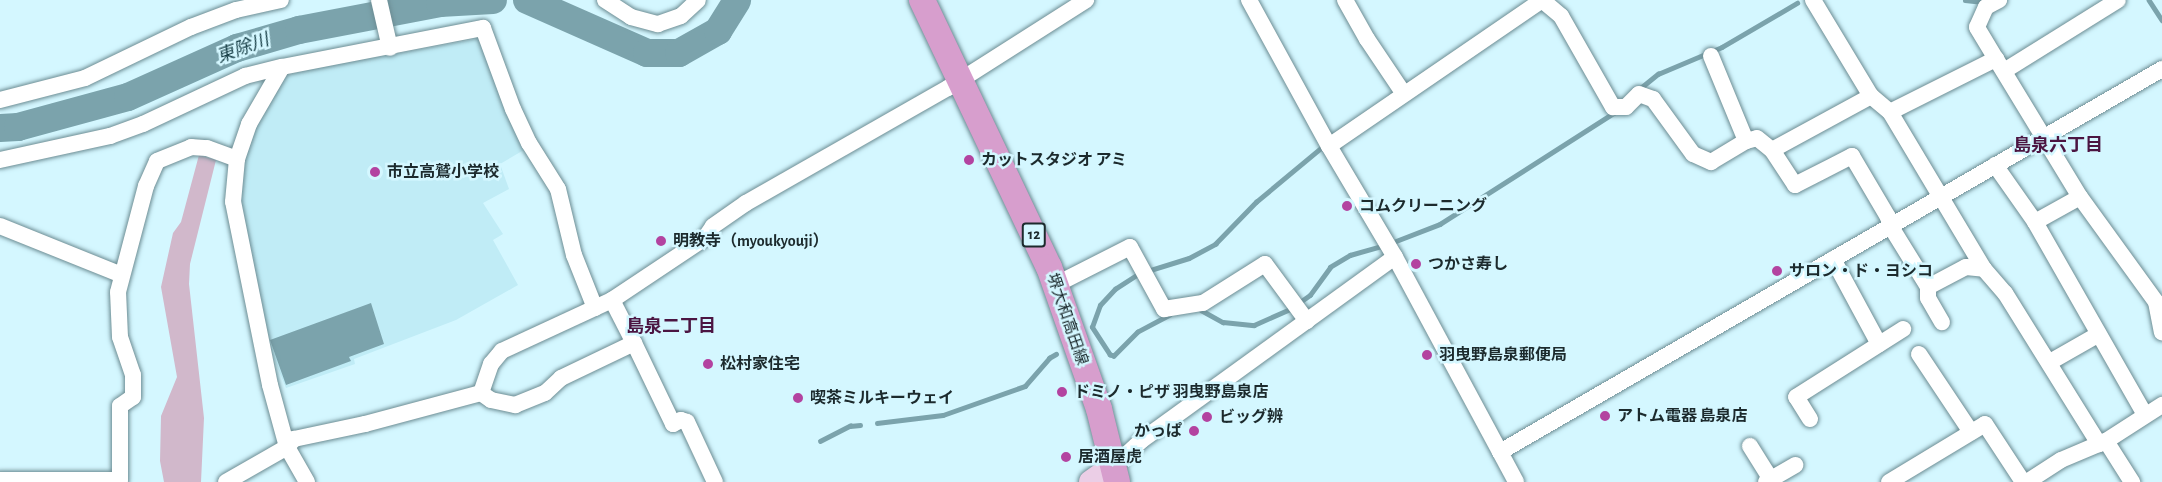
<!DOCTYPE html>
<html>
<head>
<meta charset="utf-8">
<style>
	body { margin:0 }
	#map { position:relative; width:2162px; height:482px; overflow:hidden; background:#d4f7ff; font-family:"Alegreya Sans","Noto Sans JP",sans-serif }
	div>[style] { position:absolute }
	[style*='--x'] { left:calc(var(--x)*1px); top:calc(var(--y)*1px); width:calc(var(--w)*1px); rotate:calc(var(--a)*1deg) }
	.built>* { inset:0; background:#c0ecf6 }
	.green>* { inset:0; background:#d1b8cb }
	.water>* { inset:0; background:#7ba3ac }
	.stream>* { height:4.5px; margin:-2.25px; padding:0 2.25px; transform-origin:2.25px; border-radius:2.25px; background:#7ba3ac }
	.river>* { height:28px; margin:-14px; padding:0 14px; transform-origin:14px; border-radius:14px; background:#7ba3ac }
	.roads { filter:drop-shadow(0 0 2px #6c8c93) drop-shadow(0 0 2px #6c8c93) }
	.street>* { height:16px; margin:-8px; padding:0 8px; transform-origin:8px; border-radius:8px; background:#fff }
	.secondary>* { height:24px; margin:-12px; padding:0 12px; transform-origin:12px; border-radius:12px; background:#ebcee6 }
	.primary>* { height:26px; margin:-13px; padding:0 13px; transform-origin:13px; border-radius:13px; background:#d79ecd }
	.dots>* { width:16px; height:16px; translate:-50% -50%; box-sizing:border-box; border:3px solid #d4f7ff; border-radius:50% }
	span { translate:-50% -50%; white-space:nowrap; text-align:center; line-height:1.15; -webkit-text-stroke:5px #d4f7ff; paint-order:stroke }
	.shield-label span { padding:2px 4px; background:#d4f7ff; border:2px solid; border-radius:4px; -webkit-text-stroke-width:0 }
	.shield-label { font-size:15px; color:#1c2a2d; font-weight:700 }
	.poi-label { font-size:16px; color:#1c2a2d; font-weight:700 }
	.left { translate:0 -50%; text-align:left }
	.right { translate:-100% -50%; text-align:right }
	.street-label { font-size:16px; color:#1c2a2d }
	.water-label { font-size:18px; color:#123941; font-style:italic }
	.neighbourhood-label { font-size:18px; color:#4b1542; font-weight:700 }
</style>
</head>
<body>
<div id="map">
	<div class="built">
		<div style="clip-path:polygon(477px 39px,486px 46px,529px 147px,500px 164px,509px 189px,483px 203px,503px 234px,493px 240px,518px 285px,456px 320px,354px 359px,355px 364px,286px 388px,269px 346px,240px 199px,241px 174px,253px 129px,285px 76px,336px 62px,373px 58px)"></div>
	</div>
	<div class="green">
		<div style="clip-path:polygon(199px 155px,216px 160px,190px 264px,189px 284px,204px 418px,201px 482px,164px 482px,160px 461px,161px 416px,177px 377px,161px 287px,173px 233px,181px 222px)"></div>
	</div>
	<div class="water">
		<div style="clip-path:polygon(371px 303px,384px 344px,349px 357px,351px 361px,286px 385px,270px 340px)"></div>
	</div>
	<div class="stream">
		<div style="--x:1965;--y:0;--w:18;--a:6"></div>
		<div style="--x:2149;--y:0;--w:24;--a:57"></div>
		<div style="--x:1638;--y:90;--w:26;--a:-39"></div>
		<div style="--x:1658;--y:74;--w:69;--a:-22.9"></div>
		<div style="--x:1722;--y:47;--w:87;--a:-30.4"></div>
		<div style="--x:1396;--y:241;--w:47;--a:-21.1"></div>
		<div style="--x:1440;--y:224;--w:208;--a:-32.6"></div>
		<div style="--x:1300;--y:302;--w:12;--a:-35"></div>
		<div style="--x:1310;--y:295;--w:34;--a:-54"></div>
		<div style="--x:1330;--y:267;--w:23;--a:-31"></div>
		<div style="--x:1350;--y:255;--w:32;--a:-16"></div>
		<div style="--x:1201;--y:310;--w:25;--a:29"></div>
		<div style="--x:1223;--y:322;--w:31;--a:6"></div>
		<div style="--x:1254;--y:325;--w:39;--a:-24"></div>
		<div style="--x:1170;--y:315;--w:36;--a:152"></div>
		<div style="--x:1138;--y:332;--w:34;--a:135"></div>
		<div style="--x:1114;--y:356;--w:4;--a:-166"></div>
		<div style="--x:1110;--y:355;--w:33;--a:-123"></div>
		<div style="--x:1092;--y:327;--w:23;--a:-70"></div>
		<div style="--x:1100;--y:305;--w:22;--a:-47"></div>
		<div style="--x:1115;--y:289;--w:27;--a:-33"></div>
		<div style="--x:1138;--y:274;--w:53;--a:-17.4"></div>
		<div style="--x:1189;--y:258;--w:30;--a:-28"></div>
		<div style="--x:1215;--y:244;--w:59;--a:-45.7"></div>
		<div style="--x:1256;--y:202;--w:86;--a:-39.8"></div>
		<div style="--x:877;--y:423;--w:66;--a:-6.9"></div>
		<div style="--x:943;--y:415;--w:87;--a:-19.5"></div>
		<div style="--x:1025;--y:386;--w:37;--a:-49"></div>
		<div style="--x:1049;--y:358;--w:8;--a:-30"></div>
		<div style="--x:820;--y:441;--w:34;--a:-27"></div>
		<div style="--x:850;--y:426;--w:10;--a:-6"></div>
	</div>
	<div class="river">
		<div style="--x:527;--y:0;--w:131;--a:23.8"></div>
		<div style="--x:647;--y:53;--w:32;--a:0"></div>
		<div style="--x:679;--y:53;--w:45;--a:-29.4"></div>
		<div style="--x:718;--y:31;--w:36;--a:-58"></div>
		<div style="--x:0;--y:128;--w:18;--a:-3"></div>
		<div style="--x:18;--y:127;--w:114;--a:-15.3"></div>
		<div style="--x:128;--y:97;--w:120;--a:-24.2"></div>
		<div style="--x:237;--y:48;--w:65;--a:-16.2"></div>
		<div style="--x:299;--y:30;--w:144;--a:-10.8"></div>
		<div style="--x:440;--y:3;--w:53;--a:-3.2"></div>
	</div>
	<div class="roads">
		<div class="street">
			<div style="--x:379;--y:0;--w:49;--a:77.1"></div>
			<div style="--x:605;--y:0;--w:31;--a:33"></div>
			<div style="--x:631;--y:17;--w:28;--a:15"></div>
			<div style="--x:658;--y:24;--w:24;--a:-19"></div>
			<div style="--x:681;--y:16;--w:23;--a:-43"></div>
			<div style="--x:1249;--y:0;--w:166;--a:61.3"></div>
			<div style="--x:1329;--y:146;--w:129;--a:59.3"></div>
			<div style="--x:1395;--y:257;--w:255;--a:61.7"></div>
			<div style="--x:1345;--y:0;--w:45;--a:60.6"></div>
			<div style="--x:1367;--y:39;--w:66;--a:56.1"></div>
			<div style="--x:1542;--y:0;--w:25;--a:40"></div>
			<div style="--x:1561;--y:16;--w:105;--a:60.3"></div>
			<div style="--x:1613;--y:107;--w:13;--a:0"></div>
			<div style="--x:1626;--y:107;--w:18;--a:-45"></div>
			<div style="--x:1639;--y:94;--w:15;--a:20"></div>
			<div style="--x:1653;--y:99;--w:68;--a:54"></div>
			<div style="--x:1693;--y:154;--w:20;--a:24"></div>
			<div style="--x:1711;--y:162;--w:41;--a:-31"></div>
			<div style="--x:1746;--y:141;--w:11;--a:-15"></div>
			<div style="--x:1757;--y:138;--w:19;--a:39"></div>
			<div style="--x:1772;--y:150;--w:42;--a:56.7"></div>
			<div style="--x:1795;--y:185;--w:64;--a:-27"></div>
			<div style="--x:1852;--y:156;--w:71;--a:59.5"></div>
			<div style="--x:1888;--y:217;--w:10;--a:73"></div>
			<div style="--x:1891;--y:227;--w:70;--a:58.3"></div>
			<div style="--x:1928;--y:287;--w:43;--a:-27.8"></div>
			<div style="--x:1966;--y:267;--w:18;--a:6"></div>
			<div style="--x:1813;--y:0;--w:112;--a:58.9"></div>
			<div style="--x:1871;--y:96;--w:25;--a:40"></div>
			<div style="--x:1890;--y:112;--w:183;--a:59.1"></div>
			<div style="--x:1984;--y:269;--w:32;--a:49"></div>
			<div style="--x:2005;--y:293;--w:178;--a:58.1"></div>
			<div style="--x:1711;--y:56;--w:92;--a:67.6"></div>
			<div style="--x:1996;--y:59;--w:37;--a:-121"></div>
			<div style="--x:1977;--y:27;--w:22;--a:-66"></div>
			<div style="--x:1986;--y:7;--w:15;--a:-28"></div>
			<div style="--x:2004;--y:71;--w:134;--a:-31.9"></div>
			<div style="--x:0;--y:100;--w:88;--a:-14.5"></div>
			<div style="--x:85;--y:78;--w:118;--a:-25.7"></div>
			<div style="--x:191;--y:27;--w:48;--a:-20.7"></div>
			<div style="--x:236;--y:10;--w:46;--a:-12.5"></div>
			<div style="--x:1890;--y:112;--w:119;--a:-26.6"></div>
			<div style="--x:1996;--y:59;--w:162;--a:58.7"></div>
			<div style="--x:2080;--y:197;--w:130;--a:54.1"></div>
			<div style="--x:2156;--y:302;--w:31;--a:79"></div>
			<div style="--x:1329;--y:146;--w:258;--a:-34.4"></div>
			<div style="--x:1772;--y:150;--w:113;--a:-28.6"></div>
			<div style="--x:0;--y:160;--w:113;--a:-12.3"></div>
			<div style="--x:110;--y:136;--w:35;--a:-20"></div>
			<div style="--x:143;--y:124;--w:113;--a:-25.2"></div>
			<div style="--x:245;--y:76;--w:38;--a:-14"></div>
			<div style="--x:1995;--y:165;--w:70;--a:54.9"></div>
			<div style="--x:2035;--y:222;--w:222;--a:60.3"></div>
			<div style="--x:2035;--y:222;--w:51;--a:-29.1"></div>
			<div style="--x:0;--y:226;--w:131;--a:21.9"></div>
			<div style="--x:1833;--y:259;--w:97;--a:61.6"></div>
			<div style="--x:1055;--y:285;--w:84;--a:-26.9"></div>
			<div style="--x:1130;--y:247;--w:71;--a:61.3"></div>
			<div style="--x:1164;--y:309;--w:39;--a:-9"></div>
			<div style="--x:1203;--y:303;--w:73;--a:-32.2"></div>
			<div style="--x:1265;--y:264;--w:71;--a:53.6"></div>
			<div style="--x:1928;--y:287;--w:11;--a:90"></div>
			<div style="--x:1928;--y:298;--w:28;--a:60"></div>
			<div style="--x:612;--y:300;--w:48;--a:62.9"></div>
			<div style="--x:1919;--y:354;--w:94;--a:56.3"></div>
			<div style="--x:2050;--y:362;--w:56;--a:-29.7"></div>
			<div style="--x:481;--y:393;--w:12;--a:35"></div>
			<div style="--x:491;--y:400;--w:25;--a:12"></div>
			<div style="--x:515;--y:405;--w:32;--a:-22"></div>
			<div style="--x:545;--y:393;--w:22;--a:-43"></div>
			<div style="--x:561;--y:378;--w:81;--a:-25.6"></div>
			<div style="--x:634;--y:343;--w:90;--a:64.3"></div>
			<div style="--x:673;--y:424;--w:9;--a:-27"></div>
			<div style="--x:681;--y:420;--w:6;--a:18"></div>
			<div style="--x:687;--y:422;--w:66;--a:65"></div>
			<div style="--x:1810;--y:419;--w:26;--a:-122"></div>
			<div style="--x:1796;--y:397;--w:127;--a:-32.4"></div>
			<div style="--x:2106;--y:441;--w:49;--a:57.6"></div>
			<div style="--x:1750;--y:446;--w:39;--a:58"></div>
			<div style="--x:1500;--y:452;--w:765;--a:-30.05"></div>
			<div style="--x:1114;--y:466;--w:38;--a:-43"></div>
			<div style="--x:1142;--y:440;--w:312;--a:-35.9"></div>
			<div style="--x:0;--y:480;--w:120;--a:0"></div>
			<div style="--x:120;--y:480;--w:74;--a:-90"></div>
			<div style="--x:120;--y:406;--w:16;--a:-35"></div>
			<div style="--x:133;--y:397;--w:22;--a:-90"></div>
			<div style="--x:133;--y:375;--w:40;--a:-108.9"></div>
			<div style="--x:120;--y:337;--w:45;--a:-92.5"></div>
			<div style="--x:118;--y:292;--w:110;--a:-75.2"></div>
			<div style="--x:146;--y:186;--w:27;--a:-66"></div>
			<div style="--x:157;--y:161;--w:37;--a:-22"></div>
			<div style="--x:191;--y:147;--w:16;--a:4"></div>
			<div style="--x:207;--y:148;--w:32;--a:20"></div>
			<div style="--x:226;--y:482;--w:70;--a:-29.8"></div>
			<div style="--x:287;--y:447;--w:11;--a:-49"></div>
			<div style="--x:294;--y:439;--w:73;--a:-11.9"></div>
			<div style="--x:365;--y:424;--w:120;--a:-15"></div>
			<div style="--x:481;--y:393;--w:31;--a:-71"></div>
			<div style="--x:491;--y:364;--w:17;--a:-50"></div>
			<div style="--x:502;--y:351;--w:121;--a:-24.9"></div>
			<div style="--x:612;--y:300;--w:112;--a:-33.7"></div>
			<div style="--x:705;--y:238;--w:14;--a:-56"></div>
			<div style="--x:713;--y:226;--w:40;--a:-34.9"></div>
			<div style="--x:746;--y:203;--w:232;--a:-29.7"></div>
			<div style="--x:948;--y:88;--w:164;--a:-32.5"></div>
			<div style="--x:307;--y:482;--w:40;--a:-119.7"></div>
			<div style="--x:287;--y:447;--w:64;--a:-105.3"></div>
			<div style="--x:270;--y:385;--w:187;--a:-101.4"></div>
			<div style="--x:233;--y:202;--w:43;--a:-84.7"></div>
			<div style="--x:237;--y:159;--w:37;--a:-71"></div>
			<div style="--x:249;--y:124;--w:66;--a:-59.9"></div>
			<div style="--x:282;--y:67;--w:205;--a:-11"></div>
			<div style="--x:483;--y:28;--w:86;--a:69.7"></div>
			<div style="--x:513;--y:109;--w:38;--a:65"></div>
			<div style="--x:529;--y:143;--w:54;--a:57.8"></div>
			<div style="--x:558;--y:189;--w:68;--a:76.4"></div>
			<div style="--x:574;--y:255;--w:57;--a:68.4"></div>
			<div style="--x:1766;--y:482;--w:34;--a:-30"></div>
			<div style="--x:1889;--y:482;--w:112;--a:-31.1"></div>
			<div style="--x:1985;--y:424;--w:69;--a:56.8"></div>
			<div style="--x:2027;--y:482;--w:40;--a:-32.9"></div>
			<div style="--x:2061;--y:460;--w:49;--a:-22.9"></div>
			<div style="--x:2106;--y:441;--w:67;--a:-32.7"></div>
		</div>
		<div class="secondary">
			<div style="--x:1091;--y:482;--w:28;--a:-35"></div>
		</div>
		<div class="primary">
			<div style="--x:922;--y:0;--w:296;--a:64.6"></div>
			<div style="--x:1049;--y:267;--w:151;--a:70.6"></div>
			<div style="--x:1099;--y:409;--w:75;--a:76.1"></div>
		</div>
	</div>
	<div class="dots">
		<div style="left:969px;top:160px;background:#b343a0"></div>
		<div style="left:375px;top:172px;background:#b343a0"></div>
		<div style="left:1347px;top:206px;background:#b343a0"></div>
		<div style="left:661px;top:241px;background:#b343a0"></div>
		<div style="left:1416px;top:264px;background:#b343a0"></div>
		<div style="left:1777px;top:271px;background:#b343a0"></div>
		<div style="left:1427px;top:355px;background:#b343a0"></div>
		<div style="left:708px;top:364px;background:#b343a0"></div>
		<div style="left:1062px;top:392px;background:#b343a0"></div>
		<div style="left:798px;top:398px;background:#b343a0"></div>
		<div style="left:1605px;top:416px;background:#b343a0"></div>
		<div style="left:1207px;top:417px;background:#b343a0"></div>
		<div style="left:1194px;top:431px;background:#b343a0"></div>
		<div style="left:1066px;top:457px;background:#b343a0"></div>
	</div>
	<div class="shield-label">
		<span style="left:1034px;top:235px">12</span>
	</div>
	<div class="poi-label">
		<span class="left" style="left:981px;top:160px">カットスタジオ アミ</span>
		<span class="left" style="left:387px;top:172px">市立高鷲小学校</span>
		<span class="left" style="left:1359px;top:206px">コムクリーニング</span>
		<span class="left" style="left:673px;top:241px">明教寺（myoukyouji）</span>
		<span class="left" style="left:1428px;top:264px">つかさ寿し</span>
		<span class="left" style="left:1789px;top:271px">サロン・ド・ヨシコ</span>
		<span class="left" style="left:1439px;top:355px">羽曳野島泉郵便局</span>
		<span class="left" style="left:720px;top:364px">松村家住宅</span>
		<span class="left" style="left:1074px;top:392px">ドミノ・ピザ 羽曳野島泉店</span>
		<span class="left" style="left:810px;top:398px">喫茶ミルキーウェイ</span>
		<span class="left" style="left:1617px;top:416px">アトム電器 島泉店</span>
		<span class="left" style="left:1219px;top:417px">ビッグ辨</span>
		<span class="right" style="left:1182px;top:431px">かっぱ</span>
		<span class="left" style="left:1078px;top:457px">居酒屋虎</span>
	</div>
	<div class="street-label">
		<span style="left:1067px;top:319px;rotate:71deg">堺大和高田線</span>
	</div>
	<div class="water-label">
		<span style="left:243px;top:49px;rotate:-20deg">東除川</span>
	</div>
	<div class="neighbourhood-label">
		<span style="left:2058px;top:146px">島泉六丁目</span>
		<span style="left:671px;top:327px">島泉二丁目</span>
	</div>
</div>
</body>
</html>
